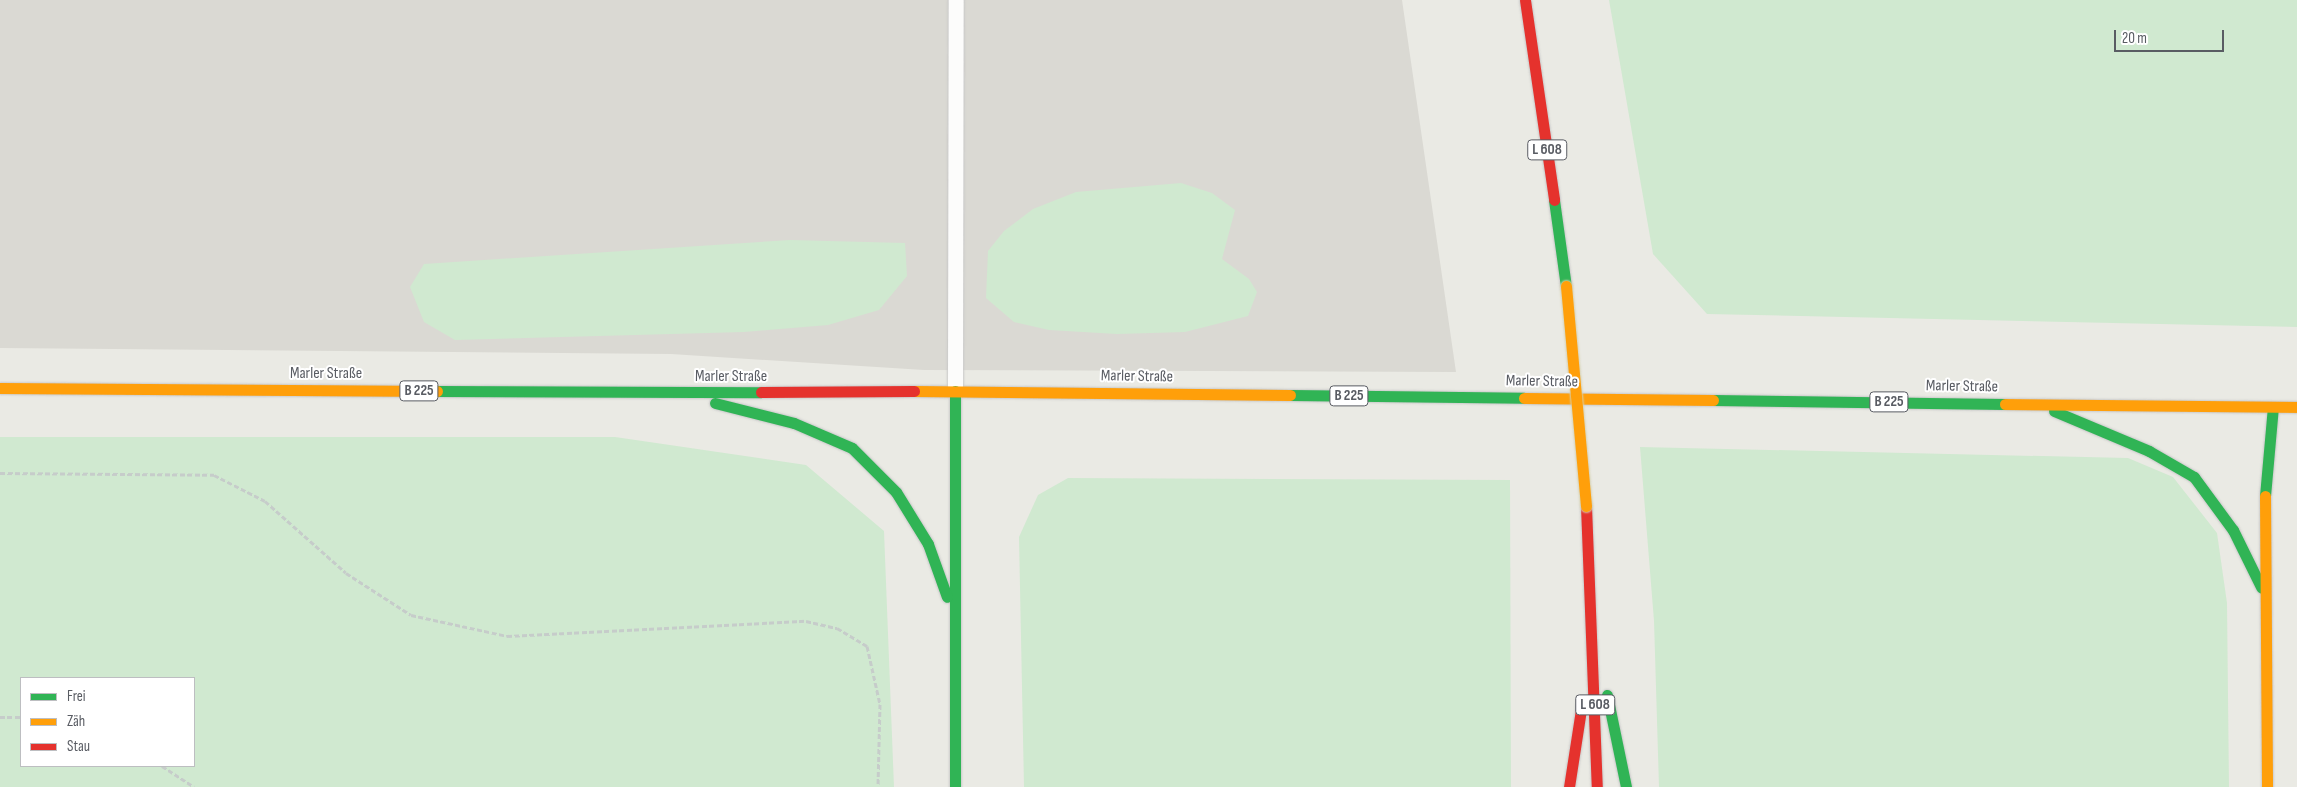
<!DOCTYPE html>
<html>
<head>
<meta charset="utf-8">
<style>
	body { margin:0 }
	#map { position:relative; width:2297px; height:787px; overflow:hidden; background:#eaeae4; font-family:"Sofia Sans Condensed",sans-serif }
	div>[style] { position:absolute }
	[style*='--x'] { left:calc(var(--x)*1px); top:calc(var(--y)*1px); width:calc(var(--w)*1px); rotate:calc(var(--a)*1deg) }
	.industrial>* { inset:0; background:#dad9d3 }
	.green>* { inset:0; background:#d0e9d0 }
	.path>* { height:3px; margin-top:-1.5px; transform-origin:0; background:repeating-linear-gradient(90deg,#c6ccca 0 5px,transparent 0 7.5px) }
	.roads { filter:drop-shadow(0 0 1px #c7c7c7) drop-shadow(0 0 1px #c7c7c7) }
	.lane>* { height:15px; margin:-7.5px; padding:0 7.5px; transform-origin:7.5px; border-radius:7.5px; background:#fcfcfb }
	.fast>* { height:11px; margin:-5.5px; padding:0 5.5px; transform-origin:5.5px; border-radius:5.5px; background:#30b455 }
	.slow>* { height:11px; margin:-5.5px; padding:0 5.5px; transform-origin:5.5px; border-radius:5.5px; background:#ff9f0a }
	.jam>* { height:11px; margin:-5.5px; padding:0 5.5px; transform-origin:5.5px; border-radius:5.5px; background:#e5322d }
	.bridges { filter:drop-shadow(0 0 1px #d5d0af) drop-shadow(0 0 1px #d5d0af) }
	.slow-bridge>* { height:11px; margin:-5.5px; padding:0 5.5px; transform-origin:5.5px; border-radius:5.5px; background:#ff9f0a }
	span { translate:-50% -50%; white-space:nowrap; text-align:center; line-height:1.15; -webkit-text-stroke:4px #fff; paint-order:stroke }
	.shield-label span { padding:1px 4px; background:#fff; border:1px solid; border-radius:4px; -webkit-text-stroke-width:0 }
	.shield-label { font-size:15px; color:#595c63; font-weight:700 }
	.street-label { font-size:16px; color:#595c63 }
	.legend { position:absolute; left:20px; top:677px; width:175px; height:90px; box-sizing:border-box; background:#fff; border:1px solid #bdbec1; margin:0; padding:6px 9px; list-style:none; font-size:15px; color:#595c63 }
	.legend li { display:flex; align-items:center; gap:10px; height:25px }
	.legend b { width:25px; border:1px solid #bdbec1 }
	.scale { position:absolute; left:2114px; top:30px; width:110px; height:22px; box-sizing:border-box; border:2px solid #595c63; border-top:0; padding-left:6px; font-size:15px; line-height:18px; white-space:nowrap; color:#595c63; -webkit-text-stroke:4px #fff; paint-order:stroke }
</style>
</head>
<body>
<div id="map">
	<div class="industrial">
		<div style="clip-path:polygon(0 0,1402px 0,1456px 372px,924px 370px,671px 354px,0 348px)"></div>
	</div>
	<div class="green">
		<div style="clip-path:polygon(1609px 0,2297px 0,2297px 327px,1707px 314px,1653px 254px)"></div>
		<div style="clip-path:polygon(1181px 183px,1212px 193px,1235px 210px,1222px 259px,1249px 279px,1257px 292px,1248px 316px,1185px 332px,1117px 334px,1049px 330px,1014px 322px,986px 298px,988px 251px,1004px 231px,1033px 209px,1076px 192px)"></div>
		<div style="clip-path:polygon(790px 240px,905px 243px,907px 276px,879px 310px,828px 325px,744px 332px,455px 340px,424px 322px,410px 287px,424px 264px)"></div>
		<div style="clip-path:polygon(evenodd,0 437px,615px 437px,806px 465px,884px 531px,894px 787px,0 787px,0 437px,21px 678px,194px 678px,194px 766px,21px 766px,21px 678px)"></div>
		<div style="clip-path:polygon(1640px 447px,2128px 458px,2173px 477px,2217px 533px,2227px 603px,2229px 787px,1659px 787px,1654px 621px)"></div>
		<div style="clip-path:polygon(1068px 478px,1510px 480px,1511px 787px,1024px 787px,1019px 537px,1038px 495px)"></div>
	</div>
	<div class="path">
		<div style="--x:0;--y:473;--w:214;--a:0.5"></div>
		<div style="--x:214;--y:475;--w:57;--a:27"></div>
		<div style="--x:265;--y:501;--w:108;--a:41.6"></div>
		<div style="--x:346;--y:573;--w:77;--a:32.9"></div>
		<div style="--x:411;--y:615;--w:98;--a:12.3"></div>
		<div style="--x:507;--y:636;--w:299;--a:-2.9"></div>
		<div style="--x:806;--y:621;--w:32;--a:13"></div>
		<div style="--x:837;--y:628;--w:35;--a:31"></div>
		<div style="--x:867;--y:646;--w:59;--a:77.4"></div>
		<div style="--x:880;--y:704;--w:83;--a:91.4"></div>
		<div style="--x:0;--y:717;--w:21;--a:0"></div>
		<div style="--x:162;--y:766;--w:38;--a:33"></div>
	</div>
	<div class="roads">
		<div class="lane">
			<div style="--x:955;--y:391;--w:391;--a:-89.9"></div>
		</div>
		<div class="fast">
			<div style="--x:1554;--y:200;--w:87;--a:82.1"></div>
			<div style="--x:437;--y:391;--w:324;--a:0.2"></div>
			<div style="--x:955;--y:391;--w:396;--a:90"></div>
			<div style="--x:1290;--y:395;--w:234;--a:0.7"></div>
			<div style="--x:1713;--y:400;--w:292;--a:0.8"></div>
			<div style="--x:715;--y:403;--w:81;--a:14.2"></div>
			<div style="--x:794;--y:423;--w:63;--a:23.3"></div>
			<div style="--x:852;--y:448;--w:62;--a:45"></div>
			<div style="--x:896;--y:492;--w:61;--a:58.4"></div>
			<div style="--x:928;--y:544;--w:56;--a:70.3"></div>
			<div style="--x:2054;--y:411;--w:103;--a:22.8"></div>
			<div style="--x:2149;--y:451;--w:52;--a:30"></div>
			<div style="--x:2194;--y:477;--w:66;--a:53.7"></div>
			<div style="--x:2233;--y:530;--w:64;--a:63.8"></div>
			<div style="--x:2265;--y:496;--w:89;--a:-84.9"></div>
			<div style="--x:1607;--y:695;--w:94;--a:78.3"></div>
		</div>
		<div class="slow">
			<div style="--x:0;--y:388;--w:437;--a:0.4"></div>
			<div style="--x:914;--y:391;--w:376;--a:0.6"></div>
			<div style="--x:1524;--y:398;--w:189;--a:0.6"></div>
			<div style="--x:2005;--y:404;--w:292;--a:0.6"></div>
			<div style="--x:2265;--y:496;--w:291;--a:89.6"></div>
		</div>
		<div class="jam">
			<div style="--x:1525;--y:0;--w:202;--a:81.7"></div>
			<div style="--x:761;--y:392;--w:153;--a:-0.4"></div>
			<div style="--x:1586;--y:506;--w:281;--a:87.8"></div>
			<div style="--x:1569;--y:787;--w:85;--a:-81.2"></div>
		</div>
	</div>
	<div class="bridges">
		<div class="slow-bridge">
			<div style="--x:1566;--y:286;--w:221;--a:84.8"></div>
		</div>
	</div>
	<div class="shield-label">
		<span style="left:1547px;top:150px">L 608</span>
		<span style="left:419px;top:391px">B 225</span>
		<span style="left:1349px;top:396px">B 225</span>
		<span style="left:1889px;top:402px">B 225</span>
		<span style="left:1595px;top:705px">L 608</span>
	</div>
	<div class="street-label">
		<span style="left:326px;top:374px">Marler Straße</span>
		<span style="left:731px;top:377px">Marler Straße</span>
		<span style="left:1137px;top:377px;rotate:1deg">Marler Straße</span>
		<span style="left:1542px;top:382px;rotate:1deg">Marler Straße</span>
		<span style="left:1962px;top:387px;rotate:1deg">Marler Straße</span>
	</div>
	<ul class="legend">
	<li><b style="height:6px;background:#30b455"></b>Frei</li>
	<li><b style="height:6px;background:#ff9f0a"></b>Zäh</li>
	<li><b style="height:6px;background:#e5322d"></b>Stau</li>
	</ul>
	<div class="scale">20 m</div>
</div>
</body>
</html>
